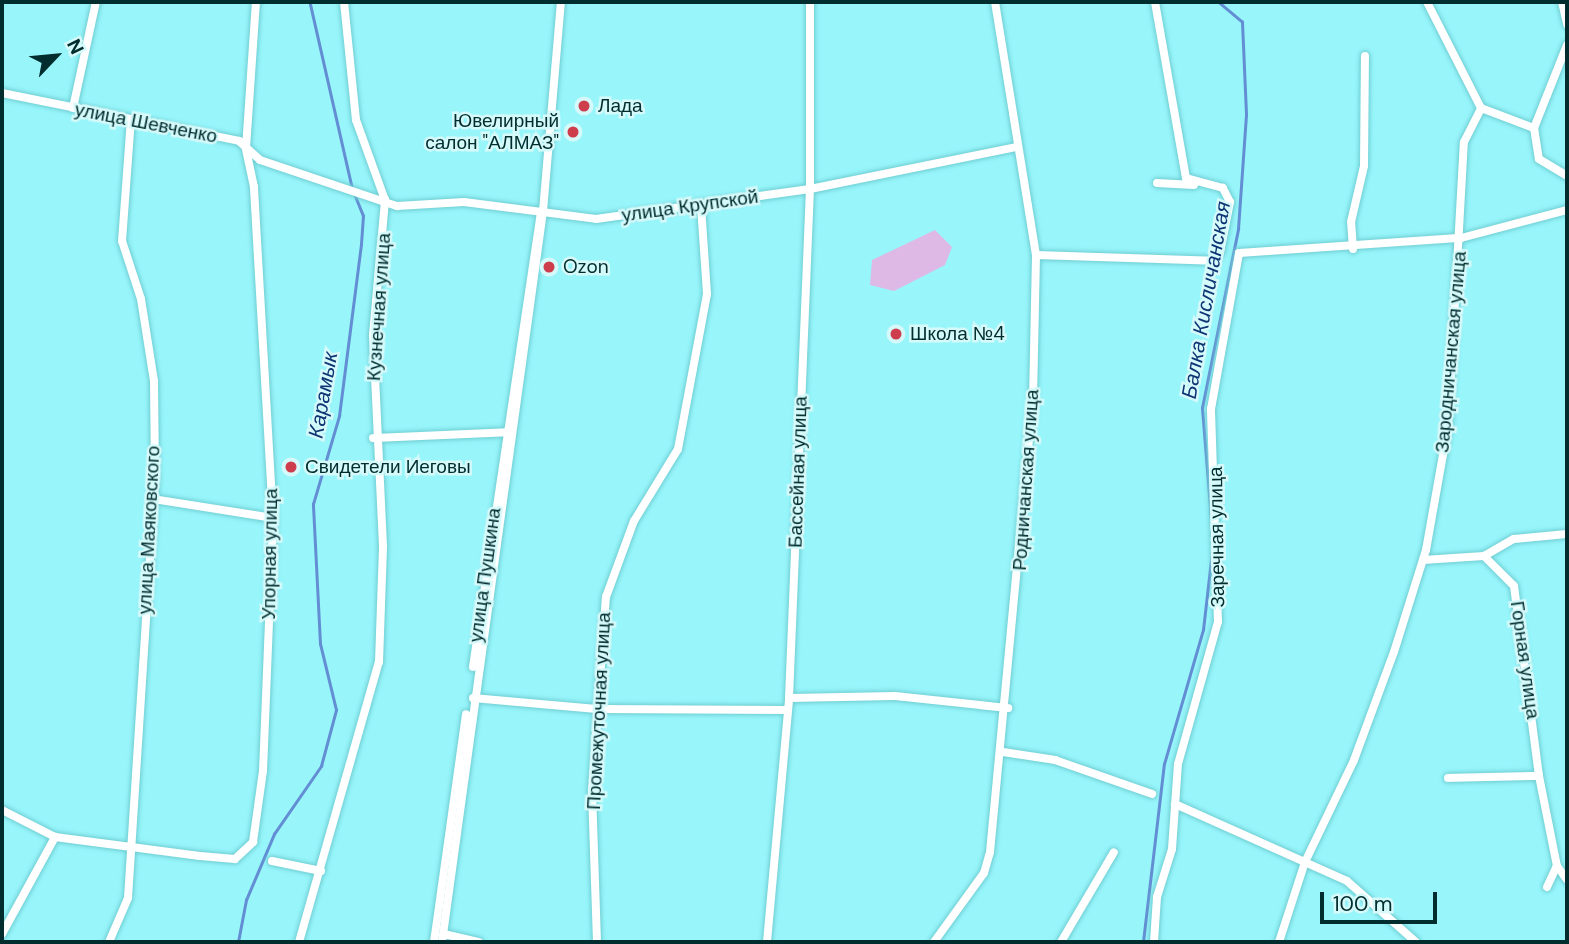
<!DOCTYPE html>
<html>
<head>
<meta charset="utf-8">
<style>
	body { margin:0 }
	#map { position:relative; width:1569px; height:944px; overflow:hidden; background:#98f6fb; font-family:"DM Sans",sans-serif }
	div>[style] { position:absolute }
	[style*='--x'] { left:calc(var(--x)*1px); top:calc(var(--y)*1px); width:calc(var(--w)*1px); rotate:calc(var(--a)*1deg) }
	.green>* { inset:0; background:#deb9e6 }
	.stream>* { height:2.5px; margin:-1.25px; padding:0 1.25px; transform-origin:1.25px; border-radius:1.25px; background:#638ed3 }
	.roads { filter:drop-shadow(0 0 2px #70ced3) drop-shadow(0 0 2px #70ced3) }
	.minor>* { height:8px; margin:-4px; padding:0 4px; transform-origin:4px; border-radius:4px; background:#fff }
	.dots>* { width:19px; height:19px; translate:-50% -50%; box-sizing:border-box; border:4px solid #d6f9fa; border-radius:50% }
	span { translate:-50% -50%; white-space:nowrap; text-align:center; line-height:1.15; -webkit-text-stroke:5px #d6f9fa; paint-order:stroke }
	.poi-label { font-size:19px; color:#012d2f }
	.left { translate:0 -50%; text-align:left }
	.right { translate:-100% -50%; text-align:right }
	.street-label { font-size:19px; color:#012d2f }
	.water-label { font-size:21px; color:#0d3473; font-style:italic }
	.frame { position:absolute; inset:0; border:4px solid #012d2f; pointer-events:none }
	.north { position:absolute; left:21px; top:21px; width:70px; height:70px; -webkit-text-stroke:5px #d6f9fa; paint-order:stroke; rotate:64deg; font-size:19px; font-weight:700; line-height:28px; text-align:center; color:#012d2f }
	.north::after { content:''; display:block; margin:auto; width:24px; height:32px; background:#012d2f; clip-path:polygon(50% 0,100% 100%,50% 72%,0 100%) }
	.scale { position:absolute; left:1320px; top:892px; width:117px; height:32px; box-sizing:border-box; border:4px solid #012d2f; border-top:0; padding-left:9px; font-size:21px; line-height:24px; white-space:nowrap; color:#012d2f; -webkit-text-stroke:5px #d6f9fa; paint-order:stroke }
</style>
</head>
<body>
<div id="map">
	<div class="green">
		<div style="clip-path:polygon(935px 230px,952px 247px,945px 265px,894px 291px,870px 285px,872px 260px)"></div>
	</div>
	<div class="stream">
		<div style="--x:310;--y:2;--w:190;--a:77.2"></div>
		<div style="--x:1211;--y:520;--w:112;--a:-94.6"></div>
		<div style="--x:1202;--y:408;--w:183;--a:-78.6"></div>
		<div style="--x:1238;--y:229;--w:115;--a:-86"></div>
		<div style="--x:1246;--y:114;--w:92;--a:-92.5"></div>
		<div style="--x:1242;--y:22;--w:31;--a:-140"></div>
		<div style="--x:238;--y:942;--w:43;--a:-79.2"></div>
		<div style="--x:246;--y:900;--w:72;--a:-67"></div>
		<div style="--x:274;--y:834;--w:83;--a:-55.3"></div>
		<div style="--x:321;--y:766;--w:58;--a:-75"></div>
		<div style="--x:336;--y:710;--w:68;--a:-103.6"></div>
		<div style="--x:320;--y:644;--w:140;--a:-92.9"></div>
		<div style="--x:313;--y:504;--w:92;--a:-73.5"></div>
		<div style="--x:339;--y:416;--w:173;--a:-82.7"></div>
		<div style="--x:361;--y:244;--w:28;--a:-86"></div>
		<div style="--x:363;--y:216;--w:24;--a:-112"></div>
		<div style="--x:1143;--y:942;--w:179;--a:-83.3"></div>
		<div style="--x:1164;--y:764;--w:140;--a:-73.8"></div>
		<div style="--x:1203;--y:630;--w:80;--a:-83.5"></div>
	</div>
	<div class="roads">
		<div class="minor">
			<div style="--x:1562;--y:2;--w:23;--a:77"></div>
			<div style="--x:1567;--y:45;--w:89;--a:111.7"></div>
			<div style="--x:1534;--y:128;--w:31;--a:81"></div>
			<div style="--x:1539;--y:159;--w:33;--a:31"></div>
			<div style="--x:2;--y:93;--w:242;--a:11.4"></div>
			<div style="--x:239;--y:141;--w:28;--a:42"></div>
			<div style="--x:260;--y:160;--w:145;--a:18.6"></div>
			<div style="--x:397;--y:206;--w:67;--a:-3.4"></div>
			<div style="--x:464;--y:202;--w:133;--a:7.3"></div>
			<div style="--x:596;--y:219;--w:216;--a:-8"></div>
			<div style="--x:810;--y:189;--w:210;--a:-11.5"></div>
			<div style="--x:73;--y:108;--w:108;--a:-77.8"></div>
			<div style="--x:1481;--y:108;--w:57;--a:20.7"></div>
			<div style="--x:1157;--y:183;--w:37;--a:3"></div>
			<div style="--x:1353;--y:249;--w:27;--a:-94"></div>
			<div style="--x:1351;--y:222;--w:57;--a:-76.9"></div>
			<div style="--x:1364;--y:166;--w:110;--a:-89.5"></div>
			<div style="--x:1036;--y:255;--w:177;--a:1.9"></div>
			<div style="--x:1213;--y:261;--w:11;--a:-52"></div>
			<div style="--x:1220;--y:252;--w:51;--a:-78.7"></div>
			<div style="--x:1230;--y:202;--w:16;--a:-117"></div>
			<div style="--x:1223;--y:188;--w:38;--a:-165"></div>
			<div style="--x:1186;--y:178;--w:179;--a:-100"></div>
			<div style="--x:373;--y:438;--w:136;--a:-2.5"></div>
			<div style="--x:153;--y:499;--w:121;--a:9"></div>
			<div style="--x:1484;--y:556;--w:42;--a:45"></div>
			<div style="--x:1514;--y:586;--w:192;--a:82.5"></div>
			<div style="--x:1539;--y:776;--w:92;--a:78.7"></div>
			<div style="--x:1557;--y:866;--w:17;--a:54"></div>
			<div style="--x:1423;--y:560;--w:61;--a:-3.8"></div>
			<div style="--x:1484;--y:556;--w:34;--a:-30"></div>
			<div style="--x:1514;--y:539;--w:53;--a:-5.4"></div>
			<div style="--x:473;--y:667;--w:459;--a:-81.5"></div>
			<div style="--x:473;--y:698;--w:124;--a:5.1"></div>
			<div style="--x:597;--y:709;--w:191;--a:0.3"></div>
			<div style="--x:789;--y:698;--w:106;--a:-1.1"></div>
			<div style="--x:895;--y:696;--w:114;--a:6.1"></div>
			<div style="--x:1003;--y:752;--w:53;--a:8.7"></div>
			<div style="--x:1055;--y:760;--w:103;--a:19.3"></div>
			<div style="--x:1448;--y:778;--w:91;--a:-1.3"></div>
			<div style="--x:1175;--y:804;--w:188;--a:24.1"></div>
			<div style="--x:1347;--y:881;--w:92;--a:41.5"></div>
			<div style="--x:2;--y:810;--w:59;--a:27"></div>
			<div style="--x:55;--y:837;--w:146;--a:7.5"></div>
			<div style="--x:200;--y:856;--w:35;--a:5"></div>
			<div style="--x:235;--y:859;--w:25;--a:-43"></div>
			<div style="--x:253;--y:842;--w:72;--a:-82"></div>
			<div style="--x:263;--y:771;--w:253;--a:-87.7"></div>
			<div style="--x:273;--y:518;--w:332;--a:-93.3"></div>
			<div style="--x:254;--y:187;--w:40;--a:-102"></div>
			<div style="--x:246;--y:148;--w:146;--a:-86.1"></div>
			<div style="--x:272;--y:861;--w:50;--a:11.5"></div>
			<div style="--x:1547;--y:887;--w:23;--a:-65"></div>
			<div style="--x:2;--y:934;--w:111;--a:-61.3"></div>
			<div style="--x:444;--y:934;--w:36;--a:13"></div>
			<div style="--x:109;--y:942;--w:48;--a:-66.6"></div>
			<div style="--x:128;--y:898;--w:423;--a:-86.3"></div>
			<div style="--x:155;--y:476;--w:95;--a:-90.6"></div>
			<div style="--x:154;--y:381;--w:83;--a:-99"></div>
			<div style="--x:141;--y:299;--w:61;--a:-108.1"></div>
			<div style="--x:122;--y:241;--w:122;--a:-85.8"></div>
			<div style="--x:299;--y:942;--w:291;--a:-74.1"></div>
			<div style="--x:379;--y:662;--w:116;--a:-88"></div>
			<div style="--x:383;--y:546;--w:211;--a:-92.7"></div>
			<div style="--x:373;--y:335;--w:136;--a:-84.9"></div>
			<div style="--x:385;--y:200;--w:85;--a:-109.9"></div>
			<div style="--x:356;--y:120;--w:119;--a:-95.8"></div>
			<div style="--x:434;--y:942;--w:230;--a:-82"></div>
			<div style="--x:442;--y:942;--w:738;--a:-82.13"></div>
			<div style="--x:543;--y:211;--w:210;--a:-85.1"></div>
			<div style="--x:597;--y:942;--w:151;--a:-91.9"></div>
			<div style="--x:592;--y:791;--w:195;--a:-85.9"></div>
			<div style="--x:606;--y:597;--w:81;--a:-69.8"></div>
			<div style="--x:634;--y:521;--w:84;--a:-58.6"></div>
			<div style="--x:678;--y:449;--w:158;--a:-79.4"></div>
			<div style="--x:707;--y:294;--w:88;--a:-93.9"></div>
			<div style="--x:767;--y:942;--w:245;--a:-84.8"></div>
			<div style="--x:789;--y:698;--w:509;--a:-87.64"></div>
			<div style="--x:810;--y:189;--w:187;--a:-90"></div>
			<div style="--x:934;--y:942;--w:85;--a:-54.1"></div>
			<div style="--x:984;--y:873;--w:22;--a:-74"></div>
			<div style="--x:990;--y:852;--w:455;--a:-84.6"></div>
			<div style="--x:1033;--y:399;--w:144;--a:-88.8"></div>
			<div style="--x:1036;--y:255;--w:256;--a:-99.2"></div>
			<div style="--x:1061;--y:942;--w:104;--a:-59.5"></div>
			<div style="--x:1154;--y:942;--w:45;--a:-86.2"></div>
			<div style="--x:1157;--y:897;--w:50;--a:-72.6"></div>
			<div style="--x:1172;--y:849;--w:85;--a:-86"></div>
			<div style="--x:1178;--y:764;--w:148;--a:-74.3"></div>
			<div style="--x:1218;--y:622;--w:213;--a:-91.9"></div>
			<div style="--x:1211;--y:409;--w:158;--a:-79.8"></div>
			<div style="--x:1239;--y:253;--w:223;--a:-3.9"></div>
			<div style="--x:1461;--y:238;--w:110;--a:-14.8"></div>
			<div style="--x:1279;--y:942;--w:84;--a:-72"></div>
			<div style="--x:1305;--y:862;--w:113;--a:-64.3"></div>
			<div style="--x:1354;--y:760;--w:115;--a:-69.7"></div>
			<div style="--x:1394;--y:652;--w:107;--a:-72.6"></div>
			<div style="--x:1426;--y:550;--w:126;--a:-79.9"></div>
			<div style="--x:1448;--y:426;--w:284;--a:-86.8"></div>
			<div style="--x:1464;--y:142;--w:38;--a:-63"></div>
			<div style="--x:1481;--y:108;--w:119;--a:-117"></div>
		</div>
	</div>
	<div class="dots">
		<div style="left:584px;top:106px;background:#cd3d4b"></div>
		<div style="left:573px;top:132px;background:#cd3d4b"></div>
		<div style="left:549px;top:267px;background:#cd3d4b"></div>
		<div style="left:896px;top:334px;background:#cd3d4b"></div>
		<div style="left:291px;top:467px;background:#cd3d4b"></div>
	</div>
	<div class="poi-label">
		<span class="left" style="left:598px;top:106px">Лада</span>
		<span class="right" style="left:559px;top:132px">Ювелирный<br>салон "АЛМАЗ"</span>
		<span class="left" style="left:563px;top:267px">Ozon</span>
		<span class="left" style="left:910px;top:334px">Школа №4</span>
		<span class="left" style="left:305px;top:467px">Свидетели Иеговы</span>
	</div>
	<div class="street-label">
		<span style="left:146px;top:123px;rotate:11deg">улица Шевченко</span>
		<span style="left:690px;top:206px;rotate:-8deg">улица Крупской</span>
		<span style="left:379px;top:307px;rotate:-86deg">Кузнечная улица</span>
		<span style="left:1451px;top:352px;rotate:-85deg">Зародничанская улица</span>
		<span style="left:798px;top:472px;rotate:-88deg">Бассейная улица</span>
		<span style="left:1026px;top:480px;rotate:-86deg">Родничанская улица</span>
		<span style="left:149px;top:530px;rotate:-87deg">улица Маяковского</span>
		<span style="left:1217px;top:537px;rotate:-91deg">Заречная улица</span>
		<span style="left:270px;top:554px;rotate:-89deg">Упорная улица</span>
		<span style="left:485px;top:575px;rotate:-82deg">улица Пушкина</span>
		<span style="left:1525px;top:660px;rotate:82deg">Горная улица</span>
		<span style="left:599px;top:711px;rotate:-87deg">Промежуточная улица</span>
	</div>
	<div class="water-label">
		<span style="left:1206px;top:300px;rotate:-80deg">Балка Кисличанская</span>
		<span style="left:323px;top:395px;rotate:-80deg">Карамык</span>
	</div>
	<div class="frame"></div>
	<div class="north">N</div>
	<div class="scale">100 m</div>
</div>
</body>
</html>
